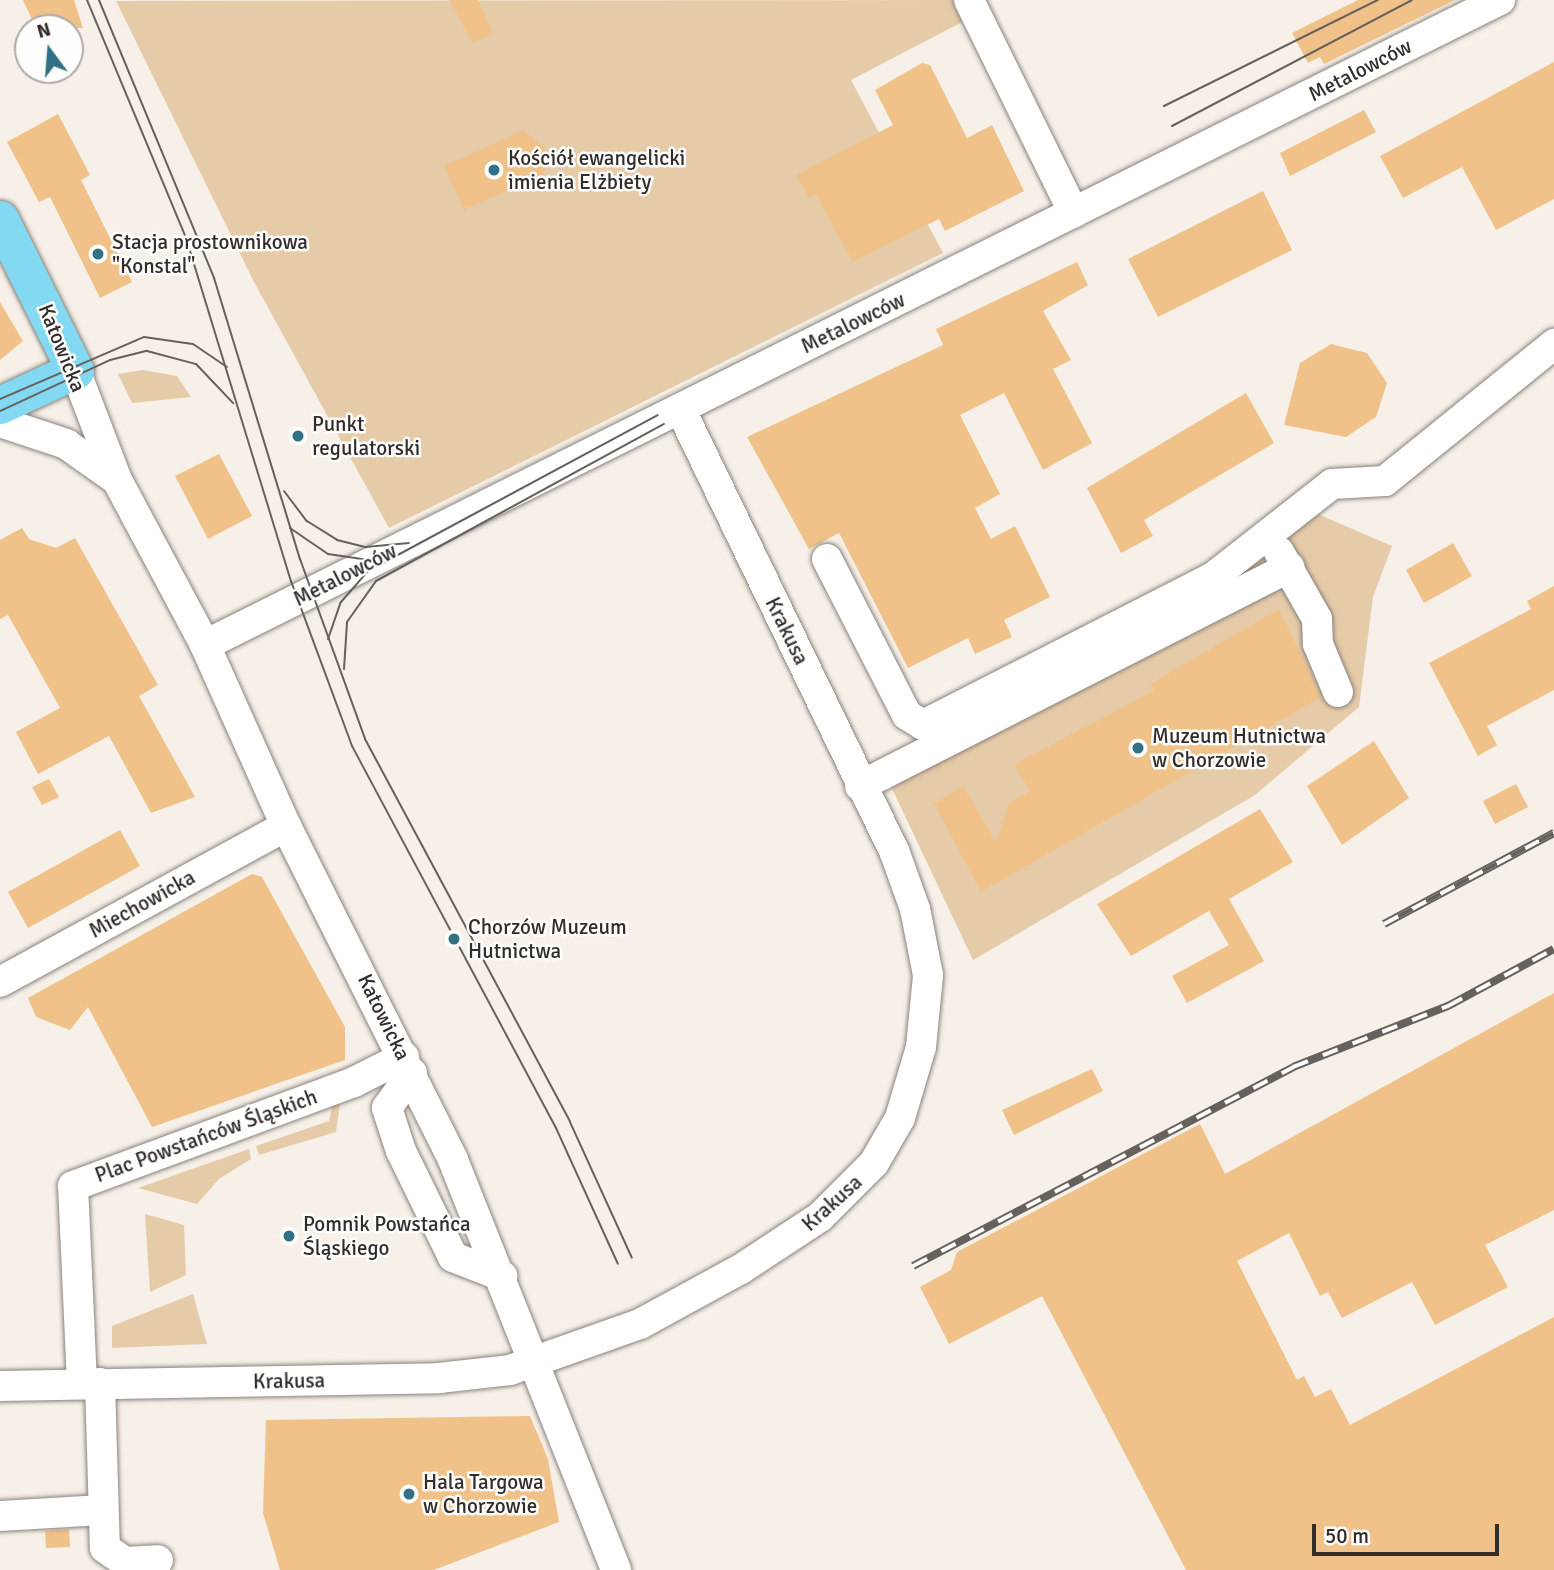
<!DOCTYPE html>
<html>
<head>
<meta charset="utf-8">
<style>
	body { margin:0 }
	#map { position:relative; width:1554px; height:1570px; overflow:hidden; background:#f6f0e8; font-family:Signika,sans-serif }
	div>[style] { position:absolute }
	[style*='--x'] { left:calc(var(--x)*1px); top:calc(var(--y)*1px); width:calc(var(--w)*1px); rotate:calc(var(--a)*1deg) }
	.green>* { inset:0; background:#e6cba9 }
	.building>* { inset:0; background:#f0c289 }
	.roads { filter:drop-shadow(0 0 2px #89837c) drop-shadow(0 0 2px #89837c) }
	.minor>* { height:30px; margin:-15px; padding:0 15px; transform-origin:15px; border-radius:15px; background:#fff }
	.major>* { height:37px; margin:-18.5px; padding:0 18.5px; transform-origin:18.5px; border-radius:18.5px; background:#83d9f1 }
	.tram>* { height:2px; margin:-1px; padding:0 1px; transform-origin:1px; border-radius:1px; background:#65615d }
	.rail>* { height:8px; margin-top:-4px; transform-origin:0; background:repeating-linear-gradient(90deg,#fffefc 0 16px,#65615d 0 32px); box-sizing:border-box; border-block:2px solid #65615d }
	.dots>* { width:19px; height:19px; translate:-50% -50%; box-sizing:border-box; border:4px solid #fffefc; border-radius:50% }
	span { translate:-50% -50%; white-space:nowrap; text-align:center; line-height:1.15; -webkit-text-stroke:5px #fffefc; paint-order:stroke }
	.street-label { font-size:21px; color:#302d2a }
	.poi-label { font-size:21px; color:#302d2a }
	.left { translate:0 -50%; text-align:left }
	.north { position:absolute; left:14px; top:14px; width:70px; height:70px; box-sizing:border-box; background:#fffefc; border:2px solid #acaaa8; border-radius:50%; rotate:344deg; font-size:19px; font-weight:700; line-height:28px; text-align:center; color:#302d2a }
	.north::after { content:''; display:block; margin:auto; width:24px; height:32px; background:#317085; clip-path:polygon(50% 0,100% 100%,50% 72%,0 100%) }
	.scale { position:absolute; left:1312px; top:1524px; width:187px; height:32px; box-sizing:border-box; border:4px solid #302d2a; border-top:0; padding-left:9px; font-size:21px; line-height:24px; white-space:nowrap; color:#302d2a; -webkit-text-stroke:5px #fffefc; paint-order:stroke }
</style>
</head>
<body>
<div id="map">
	<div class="green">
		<div style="clip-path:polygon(953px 0,964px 21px,851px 80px,943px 253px,389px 528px,254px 282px,116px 1px)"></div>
		<div style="clip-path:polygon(143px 370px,177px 376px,191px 397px,132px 403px,118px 374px)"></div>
		<div style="clip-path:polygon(1313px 512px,1392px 546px,1373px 597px,1359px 707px,1255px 795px,973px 960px,879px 761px,1231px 584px)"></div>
		<div style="clip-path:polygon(341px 1097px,336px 1132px,259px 1155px,256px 1146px,329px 1121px,334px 1098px)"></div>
		<div style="clip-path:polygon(249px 1149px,251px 1159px,219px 1179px,197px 1204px,138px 1188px)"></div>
		<div style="clip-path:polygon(145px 1214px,184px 1225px,186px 1275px,150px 1292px)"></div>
		<div style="clip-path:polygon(193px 1294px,207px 1344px,112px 1348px,112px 1326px)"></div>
	</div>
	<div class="building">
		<div style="clip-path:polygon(23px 0,74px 0,83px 28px,36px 28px)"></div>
		<div style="clip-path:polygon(449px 0,478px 0,493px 33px,473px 43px)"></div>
		<div style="clip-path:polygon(1358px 0,1455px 0,1324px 64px,1320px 57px,1308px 63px,1292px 33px)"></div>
		<div style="clip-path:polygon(1554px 62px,1554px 199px,1496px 230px,1462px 167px,1403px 198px,1380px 156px)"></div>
		<div style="clip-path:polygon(922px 63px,930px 65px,967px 138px,992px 125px,1024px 191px,945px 231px,939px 219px,853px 262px,816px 195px,809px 198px,796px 175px,893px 125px,875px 90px)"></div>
		<div style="clip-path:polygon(1364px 110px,1376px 132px,1290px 176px,1280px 153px)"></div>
		<div style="clip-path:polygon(58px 114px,90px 175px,81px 180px,132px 282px,100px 298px,50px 197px,39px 202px,7px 142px)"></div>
		<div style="clip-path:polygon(523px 130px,548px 151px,544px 174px,464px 210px,444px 166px)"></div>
		<div style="clip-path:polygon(1263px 191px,1292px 250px,1158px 317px,1128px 259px)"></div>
		<div style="clip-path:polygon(1077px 262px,1088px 285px,1043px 311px,1071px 360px,1053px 369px,1092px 443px,1043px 470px,1004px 393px,960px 415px,1000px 494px,975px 508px,991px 539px,1015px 526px,1050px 597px,1004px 620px,1012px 637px,975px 654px,968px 638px,908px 668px,839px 533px,809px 549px,747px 437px,943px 345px,936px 329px)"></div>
		<div style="clip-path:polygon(0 302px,23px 341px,0 360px)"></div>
		<div style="clip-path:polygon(1331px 344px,1367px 353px,1387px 383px,1376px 417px,1346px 437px,1284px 425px,1300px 363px)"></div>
		<div style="clip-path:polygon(1246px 393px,1274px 443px,1144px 520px,1153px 536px,1121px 553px,1087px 488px)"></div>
		<div style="clip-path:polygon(219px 454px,252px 516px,208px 539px,175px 476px)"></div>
		<div style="clip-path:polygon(22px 528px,29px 539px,56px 548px,75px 538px,158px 685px,139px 696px,195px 797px,151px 813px,109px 736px,38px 774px,16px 732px,60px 708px,8px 615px,0 619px,0 540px)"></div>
		<div style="clip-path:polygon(1453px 543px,1472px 576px,1424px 603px,1406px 570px)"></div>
		<div style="clip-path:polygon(1554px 586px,1554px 690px,1487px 726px,1497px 745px,1478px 756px,1429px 663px,1531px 609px,1527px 601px)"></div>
		<div style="clip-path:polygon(1279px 609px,1321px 697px,981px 892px,934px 803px,963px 786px,996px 842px,1009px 803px,1030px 791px,1014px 764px,1154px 691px,1150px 684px)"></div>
		<div style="clip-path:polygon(1374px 741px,1409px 798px,1342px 845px,1307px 786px)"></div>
		<div style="clip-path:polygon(49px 779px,59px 797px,42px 805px,32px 787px)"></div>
		<div style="clip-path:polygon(1516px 784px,1528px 807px,1495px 824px,1483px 801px)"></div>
		<div style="clip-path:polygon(1260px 809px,1293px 862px,1229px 899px,1264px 961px,1187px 1003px,1172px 976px,1229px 945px,1209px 911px,1131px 956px,1097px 904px)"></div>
		<div style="clip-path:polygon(120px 830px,140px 866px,28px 928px,8px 892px)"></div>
		<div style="clip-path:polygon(252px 874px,262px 877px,345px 1027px,345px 1060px,152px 1127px,88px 1007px,70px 1030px,36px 1017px,28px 998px)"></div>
		<div style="clip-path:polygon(1554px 993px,1554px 1210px,1485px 1245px,1508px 1287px,1435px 1325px,1412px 1282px,1342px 1318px,1328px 1292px,1320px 1296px,1289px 1233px,1237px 1261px,1297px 1380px,1304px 1376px,1315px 1397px,1331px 1389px,1350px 1425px,1554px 1317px,1554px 1570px,1186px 1570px,1042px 1296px,949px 1344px,920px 1287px,951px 1270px,957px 1252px,1200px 1124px,1225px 1174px)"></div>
		<div style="clip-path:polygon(1092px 1069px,1103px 1091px,1014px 1135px,1002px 1110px)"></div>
		<div style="clip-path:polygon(530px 1416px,548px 1459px,559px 1522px,434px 1570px,280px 1570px,263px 1513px,266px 1420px)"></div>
		<div style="clip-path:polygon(69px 1529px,70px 1547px,46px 1548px,45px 1531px)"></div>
	</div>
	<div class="roads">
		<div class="minor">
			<div style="--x:969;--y:0;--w:237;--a:63.8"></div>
			<div style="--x:75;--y:370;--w:118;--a:69.1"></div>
			<div style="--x:117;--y:480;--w:187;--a:61.9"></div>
			<div style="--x:205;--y:645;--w:198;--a:65.9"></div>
			<div style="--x:286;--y:826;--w:373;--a:63.4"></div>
			<div style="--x:453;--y:1160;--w:441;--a:68.3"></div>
			<div style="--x:0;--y:422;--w:70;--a:18.4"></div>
			<div style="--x:66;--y:444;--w:62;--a:35.2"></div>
			<div style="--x:1279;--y:552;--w:77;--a:60.4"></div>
			<div style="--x:1317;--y:619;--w:25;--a:88"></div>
			<div style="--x:1318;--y:644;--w:52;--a:67.4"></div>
			<div style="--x:827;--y:559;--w:175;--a:62.9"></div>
			<div style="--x:907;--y:715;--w:19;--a:32"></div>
			<div style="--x:923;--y:725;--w:324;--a:-27"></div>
			<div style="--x:1212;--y:578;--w:152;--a:-38.1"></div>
			<div style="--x:1332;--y:484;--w:53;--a:-3.2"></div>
			<div style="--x:1385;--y:481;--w:218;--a:-39"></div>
			<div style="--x:205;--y:645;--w:1447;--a:-26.48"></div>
			<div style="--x:860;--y:786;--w:482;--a:-27"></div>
			<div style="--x:0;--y:982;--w:326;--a:-28.6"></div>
			<div style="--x:412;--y:1073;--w:43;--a:125.5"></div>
			<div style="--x:387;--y:1108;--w:45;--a:72"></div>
			<div style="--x:401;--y:1151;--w:118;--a:63.9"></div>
			<div style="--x:453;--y:1257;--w:53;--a:21.2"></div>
			<div style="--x:82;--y:1383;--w:197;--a:-92.6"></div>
			<div style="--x:73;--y:1186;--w:300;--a:-20.3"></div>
			<div style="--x:354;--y:1082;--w:56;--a:-26.6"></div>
			<div style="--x:100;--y:1383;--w:165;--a:88.3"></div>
			<div style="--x:105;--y:1548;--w:24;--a:35"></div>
			<div style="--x:125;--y:1562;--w:33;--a:-3"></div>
			<div style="--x:0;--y:1386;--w:439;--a:-1"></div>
			<div style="--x:439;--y:1378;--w:71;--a:-6.4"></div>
			<div style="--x:510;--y:1370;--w:138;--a:-19.5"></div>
			<div style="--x:640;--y:1324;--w:115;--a:-28.6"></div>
			<div style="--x:741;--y:1269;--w:95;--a:-33.4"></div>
			<div style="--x:820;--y:1217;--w:76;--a:-45"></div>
			<div style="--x:874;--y:1163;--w:52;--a:-60"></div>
			<div style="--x:900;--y:1118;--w:74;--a:-73.5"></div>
			<div style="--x:921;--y:1047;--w:72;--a:-84.4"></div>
			<div style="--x:928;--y:975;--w:67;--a:-101.1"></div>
			<div style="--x:915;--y:909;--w:59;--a:-109.7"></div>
			<div style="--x:895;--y:853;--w:493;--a:-115.8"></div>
			<div style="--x:0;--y:1516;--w:100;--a:-3.4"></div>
		</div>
		<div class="major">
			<div style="--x:0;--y:219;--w:169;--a:63.6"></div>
			<div style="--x:75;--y:370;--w:83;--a:155"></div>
		</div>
	</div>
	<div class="tram">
		<div style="--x:87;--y:0;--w:258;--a:67.4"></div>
		<div style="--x:186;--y:238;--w:359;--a:73"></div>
		<div style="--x:291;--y:581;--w:176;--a:69.7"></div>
		<div style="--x:352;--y:746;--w:433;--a:61.9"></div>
		<div style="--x:556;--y:1128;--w:149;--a:65.5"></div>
		<div style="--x:99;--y:0;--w:301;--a:67.5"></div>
		<div style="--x:214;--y:278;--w:294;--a:73"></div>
		<div style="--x:300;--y:559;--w:191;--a:70.1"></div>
		<div style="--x:365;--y:739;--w:434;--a:61.8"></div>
		<div style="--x:570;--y:1122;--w:149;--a:65.5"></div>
		<div style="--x:1164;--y:106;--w:239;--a:-26.4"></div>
		<div style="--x:1172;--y:126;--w:271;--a:-27.7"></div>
		<div style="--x:0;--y:399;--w:157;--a:-23.3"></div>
		<div style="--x:144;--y:337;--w:49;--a:8.1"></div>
		<div style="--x:193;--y:344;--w:41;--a:34.1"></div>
		<div style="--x:0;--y:411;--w:121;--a:-24.9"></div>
		<div style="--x:110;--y:360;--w:38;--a:-14"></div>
		<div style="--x:147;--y:351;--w:51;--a:14.9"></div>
		<div style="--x:196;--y:364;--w:54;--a:46.5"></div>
		<div style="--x:284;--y:491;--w:38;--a:53"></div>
		<div style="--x:307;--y:521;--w:36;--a:32"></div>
		<div style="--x:337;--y:540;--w:30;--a:14"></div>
		<div style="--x:366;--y:547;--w:43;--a:-5.3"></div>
		<div style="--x:290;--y:528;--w:46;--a:34.4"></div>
		<div style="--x:328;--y:554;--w:55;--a:8.4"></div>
		<div style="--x:328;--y:639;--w:39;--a:-71"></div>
		<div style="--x:341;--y:602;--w:41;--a:-48.9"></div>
		<div style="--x:368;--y:571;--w:329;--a:-28.3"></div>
		<div style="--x:344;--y:669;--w:47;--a:-86.3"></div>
		<div style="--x:347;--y:622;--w:50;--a:-54.7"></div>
		<div style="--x:376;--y:581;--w:328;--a:-28.6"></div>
	</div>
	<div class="rail">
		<div style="--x:1384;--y:924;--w:193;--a:-28.2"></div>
		<div style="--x:913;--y:1266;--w:429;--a:-27.6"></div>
		<div style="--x:1293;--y:1067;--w:167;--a:-21.5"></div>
		<div style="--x:1448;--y:1006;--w:120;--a:-28.3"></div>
	</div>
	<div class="dots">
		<div style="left:494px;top:170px;background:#317085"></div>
		<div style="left:98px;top:254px;background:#317085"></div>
		<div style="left:298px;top:436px;background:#317085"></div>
		<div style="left:1138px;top:748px;background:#317085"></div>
		<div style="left:454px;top:939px;background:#317085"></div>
		<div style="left:289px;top:1236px;background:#317085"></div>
		<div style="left:409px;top:1494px;background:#317085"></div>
	</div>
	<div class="street-label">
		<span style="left:1360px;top:70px;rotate:-27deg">Metalowców</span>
		<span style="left:853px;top:323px;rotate:-26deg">Metalowców</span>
		<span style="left:62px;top:348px;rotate:68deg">Katowicka</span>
		<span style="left:345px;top:575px;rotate:-27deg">Metalowców</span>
		<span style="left:787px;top:631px;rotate:64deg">Krakusa</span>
		<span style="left:142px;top:904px;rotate:-29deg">Miechowicka</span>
		<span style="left:384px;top:1017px;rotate:64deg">Katowicka</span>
		<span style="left:206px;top:1136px;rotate:-20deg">Plac Powstańców Śląskich</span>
		<span style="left:832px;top:1203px;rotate:-42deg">Krakusa</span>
		<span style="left:289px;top:1381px;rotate:-1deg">Krakusa</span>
	</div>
	<div class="poi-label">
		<span class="left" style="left:508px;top:170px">Kościół ewangelicki<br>imienia Elżbiety</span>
		<span class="left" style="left:112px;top:254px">Stacja prostownikowa<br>"Konstal"</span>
		<span class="left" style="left:312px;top:436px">Punkt<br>regulatorski</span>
		<span class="left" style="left:1152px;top:748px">Muzeum Hutnictwa<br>w Chorzowie</span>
		<span class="left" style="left:468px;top:939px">Chorzów Muzeum<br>Hutnictwa</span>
		<span class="left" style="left:303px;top:1236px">Pomnik Powstańca<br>Śląskiego</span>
		<span class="left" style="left:423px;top:1494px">Hala Targowa<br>w Chorzowie</span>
	</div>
	<div class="north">N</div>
	<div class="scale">50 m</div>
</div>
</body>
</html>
